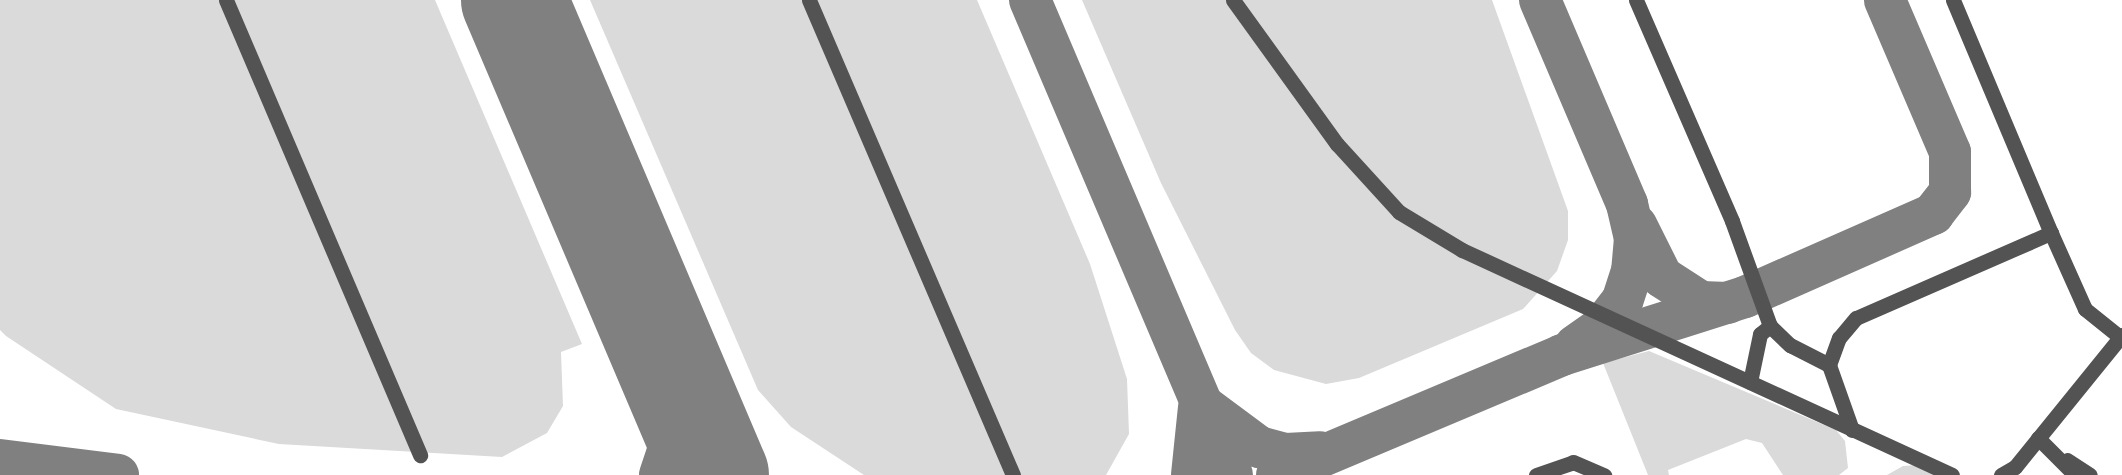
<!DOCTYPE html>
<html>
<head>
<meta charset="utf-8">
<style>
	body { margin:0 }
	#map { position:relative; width:2122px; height:475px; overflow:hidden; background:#fff; font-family:"Fira Sans",sans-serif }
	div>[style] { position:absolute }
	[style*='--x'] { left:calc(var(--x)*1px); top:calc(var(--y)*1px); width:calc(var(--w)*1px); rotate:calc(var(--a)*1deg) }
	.green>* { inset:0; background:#dadada }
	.taxiway>* { height:42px; margin:-21px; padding:0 21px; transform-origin:21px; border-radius:21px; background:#808080 }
	.runway>* { height:106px; margin:-53px; padding:0 53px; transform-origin:53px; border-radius:53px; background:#808080 }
	.minor>* { height:15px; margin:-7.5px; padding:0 7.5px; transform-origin:7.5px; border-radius:7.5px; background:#535353 }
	span { translate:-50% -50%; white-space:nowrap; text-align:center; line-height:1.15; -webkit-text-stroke:5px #fff; paint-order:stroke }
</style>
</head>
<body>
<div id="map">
	<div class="green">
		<div style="clip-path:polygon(0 0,435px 0,582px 344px,561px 352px,563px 406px,547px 433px,502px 457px,279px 444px,116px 409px,6px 336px,0 330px)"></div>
		<div style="clip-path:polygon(590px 0,977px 0,1090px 264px,1127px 379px,1129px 434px,1106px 475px,864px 475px,791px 427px,758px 390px)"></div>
		<div style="clip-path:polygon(1082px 0,1492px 0,1568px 211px,1568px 240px,1557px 271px,1523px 309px,1359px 378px,1326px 384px,1274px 370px,1251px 353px,1235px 330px,1161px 183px)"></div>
		<div style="clip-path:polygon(1649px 351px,1836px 430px,1845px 441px,1848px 468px,1839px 475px,1783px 475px,1762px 443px,1746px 439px,1668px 470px,1669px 475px,1648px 475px,1603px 363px)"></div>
		<div style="clip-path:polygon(1918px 465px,1935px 475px,1887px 475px,1903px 466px)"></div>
	</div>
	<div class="taxiway">
		<div style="--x:1030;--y:0;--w:516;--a:66.96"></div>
		<div style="--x:1540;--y:0;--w:222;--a:66.9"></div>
		<div style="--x:1627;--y:204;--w:35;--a:77"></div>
		<div style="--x:1635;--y:238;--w:33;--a:95"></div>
		<div style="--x:1632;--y:271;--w:32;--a:108"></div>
		<div style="--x:1622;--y:301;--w:33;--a:128"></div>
		<div style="--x:1602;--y:327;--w:33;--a:145"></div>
		<div style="--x:1636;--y:225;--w:58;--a:63.4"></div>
		<div style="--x:1662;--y:277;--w:46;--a:32.7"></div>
		<div style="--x:1701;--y:302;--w:27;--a:2"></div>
		<div style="--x:1205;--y:407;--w:67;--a:36.5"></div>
		<div style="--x:1259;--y:447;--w:28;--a:15"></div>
		<div style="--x:1286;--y:454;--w:34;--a:-3"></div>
		<div style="--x:707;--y:454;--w:26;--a:53"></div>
		<div style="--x:0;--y:460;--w:119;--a:7.2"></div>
		<div style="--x:660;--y:475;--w:51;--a:-71.6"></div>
		<div style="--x:676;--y:427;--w:53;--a:-93.2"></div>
		<div style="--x:1192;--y:475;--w:68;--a:-84.1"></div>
		<div style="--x:1277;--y:475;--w:309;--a:-22.8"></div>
		<div style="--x:1562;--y:355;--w:192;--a:-17.6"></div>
		<div style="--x:1745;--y:297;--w:206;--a:-23.8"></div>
		<div style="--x:1933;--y:214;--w:28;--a:-52"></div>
		<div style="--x:1950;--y:192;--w:40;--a:-90"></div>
		<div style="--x:1950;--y:152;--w:165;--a:-113.2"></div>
	</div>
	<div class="runway">
		<div style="--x:514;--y:0;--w:516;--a:66.96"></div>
	</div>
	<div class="minor">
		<div style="--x:226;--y:0;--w:495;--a:66.9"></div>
		<div style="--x:809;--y:0;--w:517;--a:66.76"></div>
		<div style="--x:1233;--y:0;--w:178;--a:54.2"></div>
		<div style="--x:1337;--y:144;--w:92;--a:47.6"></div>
		<div style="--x:1399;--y:212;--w:74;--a:31.1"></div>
		<div style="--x:1462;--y:250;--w:539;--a:24.66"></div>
		<div style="--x:1636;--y:0;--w:241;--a:66.5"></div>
		<div style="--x:1732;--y:221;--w:112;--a:70.1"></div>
		<div style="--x:1770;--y:326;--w:28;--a:44"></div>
		<div style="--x:1790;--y:345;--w:44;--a:27.1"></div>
		<div style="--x:1829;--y:365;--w:69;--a:70.5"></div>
		<div style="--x:1953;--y:0;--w:253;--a:67.2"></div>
		<div style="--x:1829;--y:365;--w:29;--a:-70"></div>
		<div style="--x:1839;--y:338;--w:26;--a:-50"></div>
		<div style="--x:1856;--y:318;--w:213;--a:-23.6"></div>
		<div style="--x:2051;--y:233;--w:83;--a:65.9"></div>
		<div style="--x:2085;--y:309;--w:45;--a:38.7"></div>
		<div style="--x:1750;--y:382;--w:49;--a:-78.2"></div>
		<div style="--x:1760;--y:334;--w:13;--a:-39"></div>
		<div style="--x:2038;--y:438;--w:52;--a:45"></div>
		<div style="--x:2067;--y:460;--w:27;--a:33"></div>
		<div style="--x:1536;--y:475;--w:39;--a:-19"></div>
		<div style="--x:1573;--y:462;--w:34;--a:23"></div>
		<div style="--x:2001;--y:475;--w:16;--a:-30"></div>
		<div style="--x:2015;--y:467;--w:170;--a:-51"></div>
	</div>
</div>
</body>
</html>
